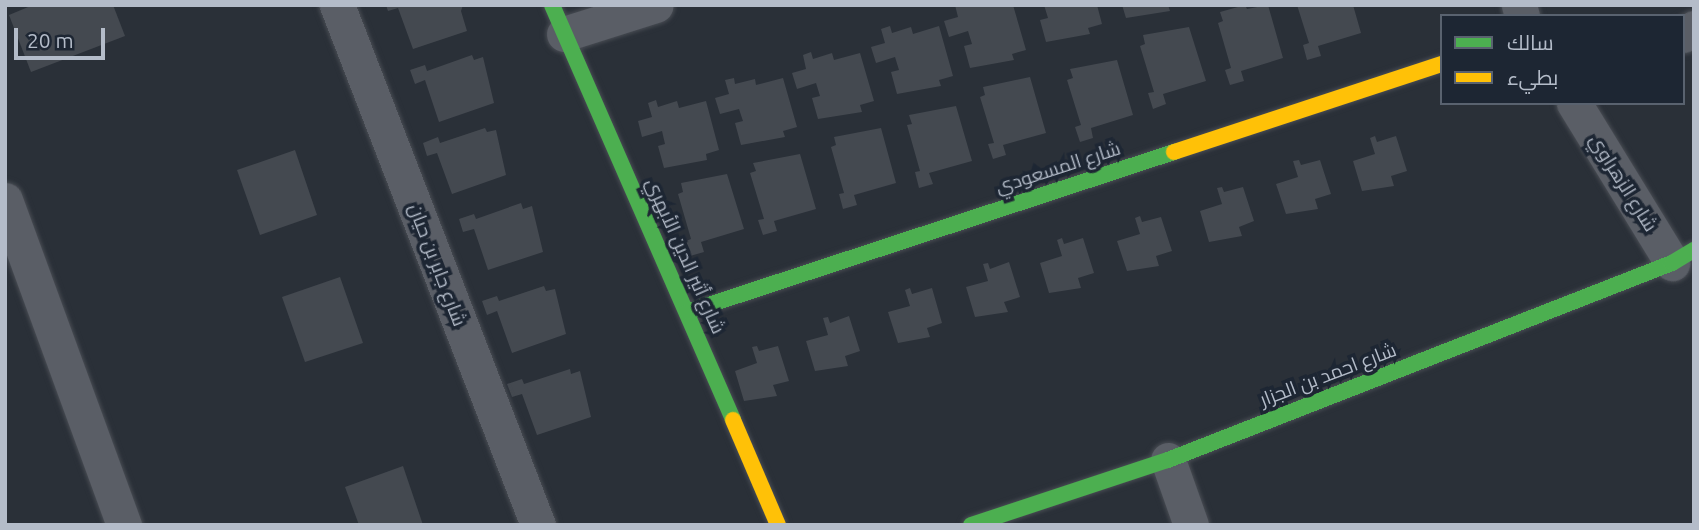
<!DOCTYPE html>
<html>
<head>
<meta charset="utf-8">
<style>
	body { margin:0 }
	#map { position:relative; width:1699px; height:530px; overflow:hidden; background:#2a3038; font-family:Ubuntu,Cairo,sans-serif }
	div>[style] { position:absolute }
	[style*='--x'] { left:calc(var(--x)*1px); top:calc(var(--y)*1px); width:calc(var(--w)*1px); rotate:calc(var(--a)*1deg) }
	.building>* { inset:0; background:#444950 }
	.roads { filter:drop-shadow(0 0 2px #484c53) drop-shadow(0 0 2px #484c53) }
	.street>* { height:35px; margin:-17.5px; padding:0 17.5px; transform-origin:17.5px; border-radius:17.5px; background:#5a5e66 }
	.fast>* { height:16px; margin:-8px; padding:0 8px; transform-origin:8px; border-radius:8px; background:#4caf50 }
	.slow>* { height:16px; margin:-8px; padding:0 8px; transform-origin:8px; border-radius:8px; background:#ffc107 }
	span { translate:-50% -50%; white-space:nowrap; text-align:center; line-height:1.15; -webkit-text-stroke:7px #1d2633; paint-order:stroke }
	.street-label { font-size:19px; color:#b4bcc9 }
	.frame { position:absolute; inset:0; border:7px solid #b4bcc9; pointer-events:none }
	.legend { position:absolute; left:1440px; top:14px; width:245px; height:91px; box-sizing:border-box; background:#1d2633; border:2px solid #59626f; margin:0; padding:9px 12px; list-style:none; font-size:21px; color:#b4bcc9 }
	.legend li { display:flex; align-items:center; gap:14px; height:35px }
	.legend b { width:35px; border:2px solid #59626f }
	.scale { position:absolute; left:14px; top:28px; width:91px; height:32px; box-sizing:border-box; border:4px solid #b4bcc9; border-top:0; padding-left:9px; font-size:21px; line-height:24px; white-space:nowrap; color:#b4bcc9; -webkit-text-stroke:5px #1d2633; paint-order:stroke }
</style>
</head>
<body>
<div id="map">
	<div class="building">
		<div style="clip-path:polygon(33px 5px,113px 5px,125px 36px,31px 72px,9px 15px)"></div>
		<div style="clip-path:polygon(386px 5px,463px 5px,461px 11px,467px 31px,413px 49px,398px 8px,388px 11px)"></div>
		<div style="clip-path:polygon(955px 5px,1013px 5px,1026px 50px,1012px 54px,1014px 60px,970px 68px,964px 46px,972px 44px,968px 31px,949px 37px,944px 21px,958px 17px)"></div>
		<div style="clip-path:polygon(1044px 5px,1097px 5px,1102px 24px,1088px 28px,1090px 34px,1046px 42px,1040px 20px,1048px 18px)"></div>
		<div style="clip-path:polygon(1122px 5px,1168px 5px,1170px 11px,1126px 18px)"></div>
		<div style="clip-path:polygon(1245px 5px,1247px 9px,1268px 5px,1283px 58px,1241px 71px,1244px 81px,1230px 85px,1225px 70px,1231px 68px,1218px 23px,1223px 21px,1220px 12px)"></div>
		<div style="clip-path:polygon(1297px 5px,1353px 5px,1361px 33px,1318px 46px,1321px 56px,1307px 60px,1303px 45px,1309px 43px)"></div>
		<div style="clip-path:polygon(890px 26px,892px 33px,911px 27px,913px 34px,939px 26px,953px 76px,939px 80px,941px 86px,897px 94px,891px 72px,899px 70px,895px 57px,876px 63px,871px 47px,885px 43px,881px 29px)"></div>
		<div style="clip-path:polygon(1189px 27px,1206px 81px,1163px 94px,1166px 104px,1153px 109px,1148px 93px,1154px 92px,1140px 46px,1145px 44px,1143px 35px)"></div>
		<div style="clip-path:polygon(811px 52px,813px 59px,832px 53px,834px 60px,860px 53px,874px 101px,860px 105px,862px 112px,818px 119px,812px 98px,820px 96px,816px 83px,797px 89px,792px 73px,806px 69px,803px 55px)"></div>
		<div style="clip-path:polygon(472px 55px,474px 60px,483px 57px,494px 103px,439px 122px,425px 80px,415px 84px,410px 70px,425px 65px,427px 71px)"></div>
		<div style="clip-path:polygon(1117px 60px,1133px 115px,1091px 128px,1093px 138px,1080px 142px,1075px 127px,1081px 125px,1067px 80px,1073px 78px,1070px 69px)"></div>
		<div style="clip-path:polygon(1030px 77px,1046px 133px,1003px 145px,1006px 155px,993px 159px,988px 144px,994px 143px,980px 97px,985px 95px,983px 87px)"></div>
		<div style="clip-path:polygon(734px 78px,735px 84px,755px 79px,756px 85px,783px 78px,797px 127px,783px 131px,785px 137px,741px 145px,735px 123px,743px 121px,739px 109px,720px 114px,715px 98px,729px 94px,725px 80px)"></div>
		<div style="clip-path:polygon(656px 100px,658px 107px,677px 101px,679px 108px,706px 101px,719px 150px,706px 154px,707px 160px,664px 168px,658px 146px,665px 144px,662px 131px,642px 137px,638px 121px,652px 117px,648px 103px)"></div>
		<div style="clip-path:polygon(956px 106px,972px 161px,929px 173px,933px 184px,919px 188px,915px 172px,920px 171px,907px 125px,912px 124px,909px 115px)"></div>
		<div style="clip-path:polygon(485px 128px,487px 132px,496px 130px,506px 175px,452px 194px,437px 153px,427px 156px,423px 143px,438px 137px,440px 143px)"></div>
		<div style="clip-path:polygon(881px 128px,896px 183px,854px 195px,857px 205px,843px 209px,839px 194px,844px 193px,831px 147px,836px 145px,834px 137px)"></div>
		<div style="clip-path:polygon(1375px 136px,1377px 142px,1396px 136px,1407px 171px,1391px 176px,1394px 186px,1362px 191px,1353px 161px,1375px 154px,1370px 138px)"></div>
		<div style="clip-path:polygon(295px 150px,317px 215px,260px 235px,237px 170px)"></div>
		<div style="clip-path:polygon(800px 154px,816px 209px,774px 221px,777px 231px,763px 235px,758px 220px,764px 219px,750px 173px,756px 171px,753px 163px)"></div>
		<div style="clip-path:polygon(1299px 160px,1301px 165px,1320px 160px,1331px 194px,1315px 199px,1318px 209px,1286px 214px,1276px 184px,1298px 177px,1293px 161px)"></div>
		<div style="clip-path:polygon(727px 174px,744px 229px,701px 242px,704px 252px,690px 256px,686px 241px,691px 239px,678px 194px,683px 192px,681px 183px)"></div>
		<div style="clip-path:polygon(1222px 187px,1224px 192px,1243px 187px,1254px 221px,1239px 227px,1242px 236px,1209px 242px,1200px 211px,1222px 204px,1217px 188px)"></div>
		<div style="clip-path:polygon(521px 203px,523px 209px,532px 206px,543px 252px,488px 270px,474px 229px,463px 232px,459px 219px,474px 214px,476px 219px)"></div>
		<div style="clip-path:polygon(1140px 216px,1142px 222px,1161px 217px,1172px 251px,1156px 256px,1159px 266px,1127px 271px,1117px 241px,1140px 234px,1135px 218px)"></div>
		<div style="clip-path:polygon(1062px 238px,1064px 244px,1083px 238px,1094px 273px,1078px 278px,1081px 288px,1049px 293px,1040px 263px,1062px 256px,1057px 240px)"></div>
		<div style="clip-path:polygon(1009px 262px,1020px 297px,1004px 302px,1008px 312px,975px 317px,966px 287px,988px 281px,983px 264px,988px 263px,990px 269px)"></div>
		<div style="clip-path:polygon(340px 277px,363px 343px,305px 362px,282px 297px)"></div>
		<div style="clip-path:polygon(544px 286px,546px 291px,555px 289px,566px 334px,512px 353px,497px 311px,487px 315px,482px 301px,497px 296px,499px 301px)"></div>
		<div style="clip-path:polygon(910px 288px,912px 294px,932px 288px,942px 323px,927px 328px,930px 337px,898px 343px,888px 312px,910px 306px,905px 290px)"></div>
		<div style="clip-path:polygon(849px 316px,860px 351px,845px 356px,848px 366px,815px 371px,806px 341px,828px 335px,823px 318px,828px 317px,830px 323px)"></div>
		<div style="clip-path:polygon(757px 346px,759px 351px,778px 346px,789px 381px,773px 385px,777px 396px,744px 401px,735px 371px,757px 363px,752px 347px)"></div>
		<div style="clip-path:polygon(570px 369px,571px 374px,580px 371px,591px 417px,537px 435px,522px 394px,512px 397px,507px 384px,522px 379px,524px 384px)"></div>
		<div style="clip-path:polygon(403px 466px,423px 525px,359px 525px,345px 487px)"></div>
	</div>
	<div class="roads">
		<div class="street">
			<div style="--x:337;--y:5;--w:557;--a:68.87"></div>
			<div style="--x:1519;--y:5;--w:11;--a:75"></div>
			<div style="--x:564;--y:34;--w:96;--a:-17.5"></div>
			<div style="--x:1683;--y:35;--w:13;--a:-32"></div>
			<div style="--x:1574;--y:103;--w:188;--a:58.5"></div>
			<div style="--x:5;--y:200;--w:346;--a:69.9"></div>
			<div style="--x:1168;--y:460;--w:69;--a:70.5"></div>
		</div>
		<div class="fast">
			<div style="--x:552;--y:5;--w:453;--a:66.4"></div>
			<div style="--x:687;--y:312;--w:513;--a:-18.19"></div>
			<div style="--x:971;--y:525;--w:207;--a:-18.3"></div>
			<div style="--x:1168;--y:460;--w:541;--a:-21.35"></div>
			<div style="--x:1672;--y:263;--w:26;--a:-31"></div>
		</div>
		<div class="slow">
			<div style="--x:1174;--y:152;--w:282;--a:-18.2"></div>
			<div style="--x:733;--y:420;--w:114;--a:66.8"></div>
		</div>
	</div>
	<div class="street-label">
		<span style="left:1058px;top:168px;rotate:-18deg">شارع المسعودي</span>
		<span style="left:1623px;top:183px;rotate:58deg">شارع الزهراوي</span>
		<span style="left:685px;top:256px;rotate:66deg">شارع أثير الدين الأبهري</span>
		<span style="left:437px;top:265px;rotate:69deg">شارع جابر بن حيان</span>
		<span style="left:1328px;top:375px;rotate:-21deg">شارع احمد بن الجزار</span>
	</div>
	<div class="frame"></div>
	<ul class="legend">
	<li><b style="height:9px;background:#4caf50"></b>سالك</li>
	<li><b style="height:9px;background:#ffc107"></b>بطيء</li>
	</ul>
	<div class="scale">20 m</div>
</div>
</body>
</html>
